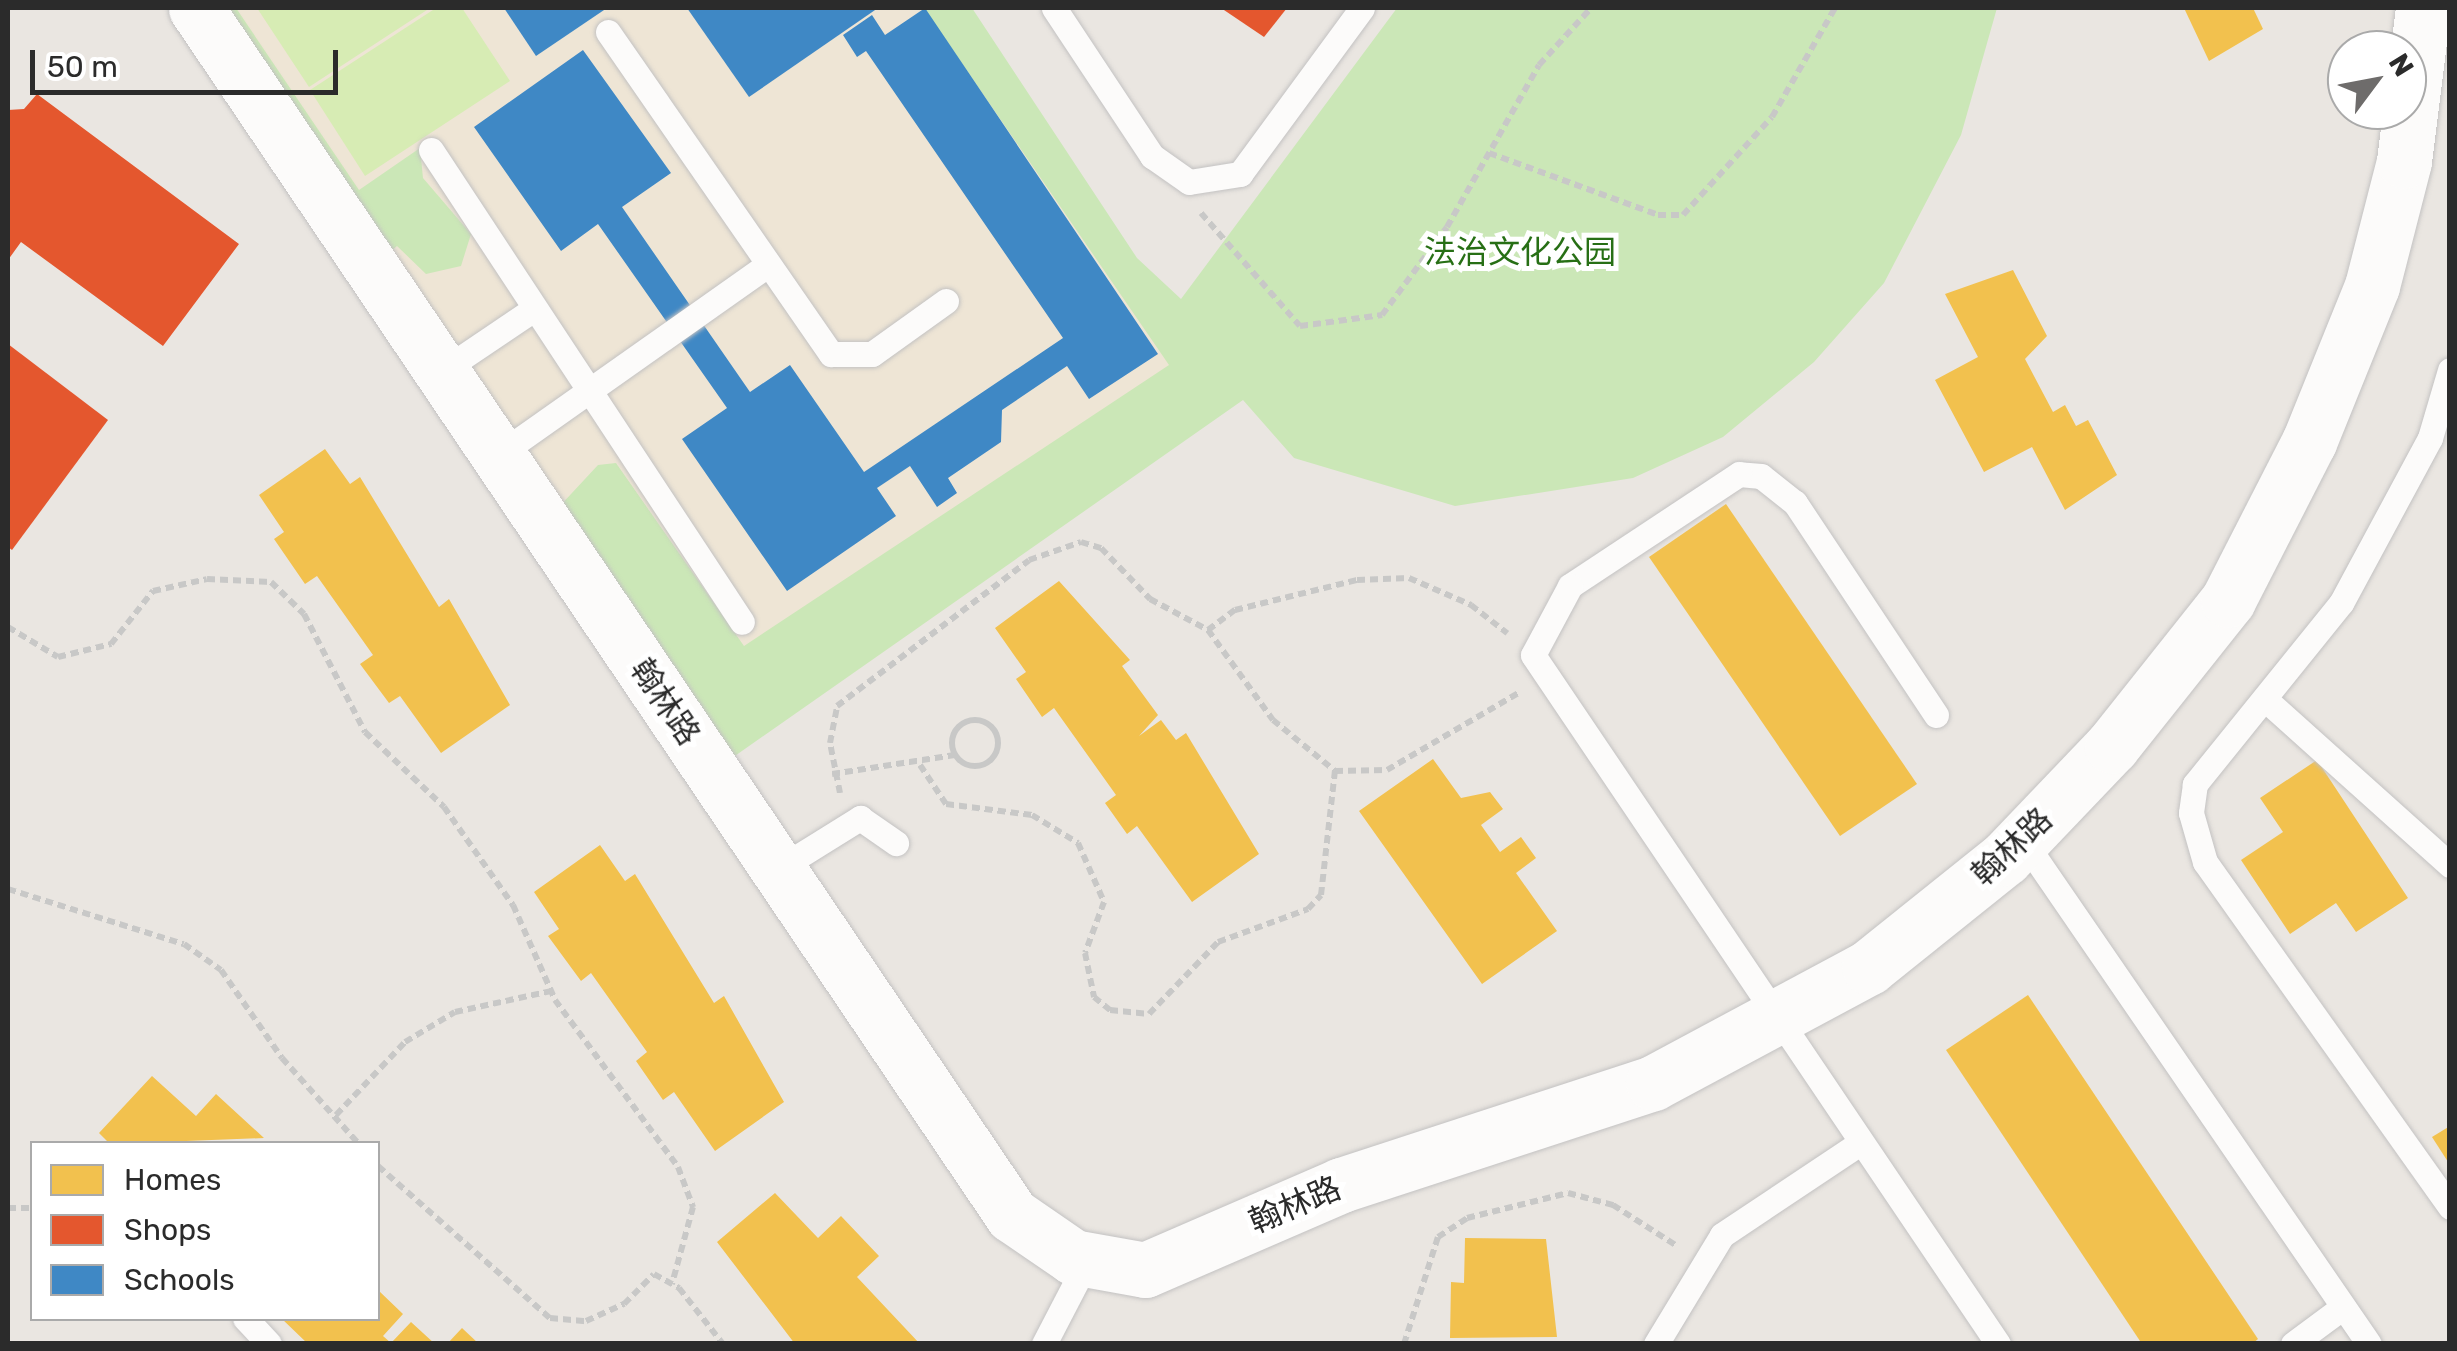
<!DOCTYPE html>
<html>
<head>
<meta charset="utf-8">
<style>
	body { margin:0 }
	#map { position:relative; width:2457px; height:1351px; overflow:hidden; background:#eae6e1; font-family:Rubik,"Noto Sans SC",sans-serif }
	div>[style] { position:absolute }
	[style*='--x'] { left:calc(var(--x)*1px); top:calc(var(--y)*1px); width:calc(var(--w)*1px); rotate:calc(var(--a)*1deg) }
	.education>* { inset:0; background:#eee5d5 }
	.green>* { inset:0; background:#cbe7b7 }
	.pitch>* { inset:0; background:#d7ecb4 }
	.homes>* { inset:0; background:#f2c14e }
	.shops>* { inset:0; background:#e4572e }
	.schools>* { inset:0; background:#3f88c5 }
	.path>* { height:6px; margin-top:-3px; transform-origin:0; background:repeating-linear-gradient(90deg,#c8c8c7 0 8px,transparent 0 13px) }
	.path>.ring { margin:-3px; padding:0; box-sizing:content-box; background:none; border:6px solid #c8c8c7; border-radius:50% }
	.roads { filter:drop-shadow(0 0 2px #c3c2c2) drop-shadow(0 0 2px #c3c2c2) }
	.lane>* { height:25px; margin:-12.5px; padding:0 12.5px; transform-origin:12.5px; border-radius:12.5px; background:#fcfbfa }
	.secondary>* { height:55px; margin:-27.5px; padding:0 27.5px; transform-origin:27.5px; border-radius:27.5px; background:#fcfbfa }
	span { translate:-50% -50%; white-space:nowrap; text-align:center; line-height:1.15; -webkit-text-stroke:10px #fff; paint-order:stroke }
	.park-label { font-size:32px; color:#276f15 }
	.street-label { font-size:32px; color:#2b2b2b }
	.frame { position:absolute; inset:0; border:10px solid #2b2b2b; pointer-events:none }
	.legend { position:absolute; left:30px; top:1141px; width:350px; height:180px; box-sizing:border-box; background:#fff; border:2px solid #aaa; margin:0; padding:12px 18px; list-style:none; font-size:30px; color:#2b2b2b }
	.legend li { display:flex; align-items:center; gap:20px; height:50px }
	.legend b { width:50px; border:2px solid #aaa }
	.north { position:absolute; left:2327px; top:30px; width:100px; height:100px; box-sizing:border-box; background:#fff; border:2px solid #aaa; border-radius:50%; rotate:58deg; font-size:28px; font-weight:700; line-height:40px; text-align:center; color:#2b2b2b }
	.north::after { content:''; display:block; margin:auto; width:35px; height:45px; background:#6e6c6b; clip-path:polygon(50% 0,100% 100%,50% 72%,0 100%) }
	.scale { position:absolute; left:30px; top:50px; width:308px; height:45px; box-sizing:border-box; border:5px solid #2b2b2b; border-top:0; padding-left:12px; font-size:30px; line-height:35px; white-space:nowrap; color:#2b2b2b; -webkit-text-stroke:8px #fff; paint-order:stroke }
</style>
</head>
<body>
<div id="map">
	<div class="education">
		<div style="clip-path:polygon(196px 8px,956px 8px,1201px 380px,694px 744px)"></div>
	</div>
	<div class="green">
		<div style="clip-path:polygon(215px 8px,236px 8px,359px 190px,420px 148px,423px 178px,471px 234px,461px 266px,426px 274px,397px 246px,381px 260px)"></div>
		<div style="clip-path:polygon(924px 8px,972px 8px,1137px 258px,1181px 299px,1397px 8px,1997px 8px,1961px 135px,1884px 283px,1814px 362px,1723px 437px,1633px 478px,1455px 506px,1294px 458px,1243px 400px,722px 765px,558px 508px,598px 465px,616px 463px,744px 646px,1169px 365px)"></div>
	</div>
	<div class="pitch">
		<div style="clip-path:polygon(257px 8px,430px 8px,309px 87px)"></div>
		<div style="clip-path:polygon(436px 8px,462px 8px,510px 81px,365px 176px,310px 90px)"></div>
	</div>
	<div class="homes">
		<div style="clip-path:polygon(2184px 8px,2253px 8px,2263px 29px,2209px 61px)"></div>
		<div style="clip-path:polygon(2013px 270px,2047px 336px,2025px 359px,2053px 412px,2065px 405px,2076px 426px,2088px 420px,2117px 475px,2065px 510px,2032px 447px,1984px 472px,1935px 380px,1978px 357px,1945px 294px)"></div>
		<div style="clip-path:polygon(325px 449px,350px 484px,360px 477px,439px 607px,449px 599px,510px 705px,441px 753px,400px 696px,389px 703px,360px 664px,373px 655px,317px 576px,305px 584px,274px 539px,284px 532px,259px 495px)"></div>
		<div style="clip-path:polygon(1726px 504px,1917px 784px,1840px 836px,1649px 557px)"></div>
		<div style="clip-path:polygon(1059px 581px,1130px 660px,1122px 666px,1158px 715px,1139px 736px,1161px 720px,1176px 740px,1186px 733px,1259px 854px,1192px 902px,1137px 826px,1127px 834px,1105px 803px,1116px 795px,1054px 708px,1042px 717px,1016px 679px,1026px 672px,995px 628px)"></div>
		<div style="clip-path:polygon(1433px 759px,1461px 798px,1490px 792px,1503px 809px,1481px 825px,1500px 852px,1521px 837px,1536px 858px,1516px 873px,1557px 931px,1482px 984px,1359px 811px)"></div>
		<div style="clip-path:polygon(2317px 760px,2408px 898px,2356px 932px,2336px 903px,2290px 934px,2241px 860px,2283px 832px,2260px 798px)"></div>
		<div style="clip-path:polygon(600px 845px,625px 881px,635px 874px,714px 1003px,724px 996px,784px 1102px,715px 1151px,674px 1092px,663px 1100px,636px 1061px,647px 1052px,591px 973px,581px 981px,548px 936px,559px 929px,534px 892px)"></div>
		<div style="clip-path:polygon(2028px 995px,2258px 1339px,2252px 1344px,2142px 1344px,1946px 1050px)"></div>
		<div style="clip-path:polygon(152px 1076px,196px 1116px,216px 1094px,264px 1138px,110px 1144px,99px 1133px)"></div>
		<div style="clip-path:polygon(2450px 1126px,2450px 1165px,2432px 1137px)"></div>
		<div style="clip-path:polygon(775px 1193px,818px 1238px,841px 1216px,879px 1256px,857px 1277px,920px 1344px,795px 1344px,717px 1242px)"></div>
		<div style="clip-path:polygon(1465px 1238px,1546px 1239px,1557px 1337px,1450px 1338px,1451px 1282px,1464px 1283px)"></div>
		<div style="clip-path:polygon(378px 1290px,403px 1314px,383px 1336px,391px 1343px,411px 1322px,435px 1344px,308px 1344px,281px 1318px,378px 1318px)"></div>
		<div style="clip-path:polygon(462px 1328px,479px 1344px,447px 1344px)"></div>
	</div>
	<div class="shops">
		<div style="clip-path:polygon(1221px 8px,1287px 8px,1264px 37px)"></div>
		<div style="clip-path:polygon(37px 94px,239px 244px,163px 346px,21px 242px,8px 260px,8px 110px,24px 109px)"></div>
		<div style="clip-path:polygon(8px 344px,108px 420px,12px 550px,8px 547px)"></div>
	</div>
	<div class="schools">
		<div style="clip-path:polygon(504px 8px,607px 8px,536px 56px)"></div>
		<div style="clip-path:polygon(687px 8px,878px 8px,749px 97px)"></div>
		<div style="clip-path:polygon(925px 8px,1158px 354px,1089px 399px,1067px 366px,1002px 410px,1001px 442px,948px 478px,957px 493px,937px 507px,910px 466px,877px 488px,896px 516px,787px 591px,682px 439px,727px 408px,598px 224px,561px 251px,474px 127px,583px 50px,671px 173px,622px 207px,750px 392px,790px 365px,864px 472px,1063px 338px,866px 51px,857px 57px,843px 35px,872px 15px,885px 35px)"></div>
	</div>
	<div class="path">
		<div style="--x:1489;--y:153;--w:180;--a:20.1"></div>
		<div style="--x:1658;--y:215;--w:25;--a:0"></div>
		<div style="--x:1683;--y:215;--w:132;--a:-47.8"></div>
		<div style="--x:1772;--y:117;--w:126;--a:-60"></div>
		<div style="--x:1201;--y:213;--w:150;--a:48.8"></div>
		<div style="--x:1300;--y:326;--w:83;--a:-7.6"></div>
		<div style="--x:1382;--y:315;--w:109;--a:-53.5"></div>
		<div style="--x:1447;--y:227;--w:186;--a:-60.4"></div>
		<div style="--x:1539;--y:65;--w:77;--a:-47.6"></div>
		<div style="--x:8;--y:627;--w:58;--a:31"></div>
		<div style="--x:58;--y:657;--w:55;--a:-13.8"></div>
		<div style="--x:111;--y:644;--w:68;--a:-51.6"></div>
		<div style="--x:153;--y:591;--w:55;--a:-12.5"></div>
		<div style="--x:207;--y:579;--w:64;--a:2.7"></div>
		<div style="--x:271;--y:582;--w:46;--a:44.1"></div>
		<div style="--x:304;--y:614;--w:133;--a:62.7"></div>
		<div style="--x:365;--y:732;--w:109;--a:43.5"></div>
		<div style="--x:444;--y:807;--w:120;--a:54.9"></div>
		<div style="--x:513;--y:905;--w:104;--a:66.1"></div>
		<div style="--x:555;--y:1000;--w:207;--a:53.6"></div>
		<div style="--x:678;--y:1167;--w:43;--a:69.4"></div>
		<div style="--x:693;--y:1207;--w:80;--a:105.3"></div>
		<div style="--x:1208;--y:630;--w:111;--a:54.2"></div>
		<div style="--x:1273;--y:720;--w:80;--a:39.4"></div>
		<div style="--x:1335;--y:771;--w:52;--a:-1.1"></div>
		<div style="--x:1387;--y:770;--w:154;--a:-30.4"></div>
		<div class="ring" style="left:952px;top:720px;width:40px;height:40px"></div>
		<div style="--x:920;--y:765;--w:47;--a:56.3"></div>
		<div style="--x:946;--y:804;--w:87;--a:7.3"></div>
		<div style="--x:1032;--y:815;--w:54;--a:31.3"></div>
		<div style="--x:1078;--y:843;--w:64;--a:66.2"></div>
		<div style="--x:1104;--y:902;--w:54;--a:110.4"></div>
		<div style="--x:1085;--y:953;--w:45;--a:78.4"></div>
		<div style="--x:1094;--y:997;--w:21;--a:39"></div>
		<div style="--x:1110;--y:1010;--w:39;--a:6"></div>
		<div style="--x:1149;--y:1014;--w:100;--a:-46.2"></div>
		<div style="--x:1218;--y:942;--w:96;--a:-20.1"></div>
		<div style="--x:1308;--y:909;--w:19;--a:-47"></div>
		<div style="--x:1321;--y:895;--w:125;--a:-83.6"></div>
		<div style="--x:832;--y:774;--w:124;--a:-8.8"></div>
		<div style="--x:840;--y:793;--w:51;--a:-101.3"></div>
		<div style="--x:830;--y:743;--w:38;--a:-79"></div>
		<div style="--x:837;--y:706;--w:241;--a:-37.2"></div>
		<div style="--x:1029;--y:560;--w:55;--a:-19.1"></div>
		<div style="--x:1081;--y:542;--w:21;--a:17"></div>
		<div style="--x:1101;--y:548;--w:71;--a:46.1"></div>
		<div style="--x:1150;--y:599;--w:66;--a:28.1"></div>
		<div style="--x:1208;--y:630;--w:34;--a:-37"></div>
		<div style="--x:1235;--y:610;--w:126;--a:-13.8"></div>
		<div style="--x:1357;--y:580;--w:52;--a:-2.2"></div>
		<div style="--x:1409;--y:578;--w:68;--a:23.5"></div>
		<div style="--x:1471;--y:605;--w:46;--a:37.9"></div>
		<div style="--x:8;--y:889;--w:184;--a:17.4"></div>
		<div style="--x:184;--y:944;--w:45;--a:35.1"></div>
		<div style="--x:221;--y:970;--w:107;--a:55.3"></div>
		<div style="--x:282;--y:1058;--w:115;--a:48.2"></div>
		<div style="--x:336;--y:1115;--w:100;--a:-46.6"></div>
		<div style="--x:405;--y:1042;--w:58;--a:-31"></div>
		<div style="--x:455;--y:1012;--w:98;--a:-12.3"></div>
		<div style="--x:378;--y:1166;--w:230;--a:41.5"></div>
		<div style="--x:550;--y:1318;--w:36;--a:5"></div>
		<div style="--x:586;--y:1321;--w:42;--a:-24.1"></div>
		<div style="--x:624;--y:1304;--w:42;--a:-45"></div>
		<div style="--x:654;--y:1274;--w:29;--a:29"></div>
		<div style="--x:679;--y:1288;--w:71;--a:51.8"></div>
		<div style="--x:8;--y:1208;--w:24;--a:0"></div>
		<div style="--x:1404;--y:1344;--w:112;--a:-72.4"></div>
		<div style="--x:1438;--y:1237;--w:35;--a:-33"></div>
		<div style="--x:1467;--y:1218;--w:104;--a:-13.9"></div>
		<div style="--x:1568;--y:1193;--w:47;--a:14.9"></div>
		<div style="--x:1613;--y:1205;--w:76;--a:32.6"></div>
	</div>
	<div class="roads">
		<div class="lane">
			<div style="--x:1054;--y:8;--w:178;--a:56.5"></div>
			<div style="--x:1152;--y:156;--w:45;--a:35.1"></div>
			<div style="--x:1189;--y:182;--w:52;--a:-8.9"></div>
			<div style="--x:1240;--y:174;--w:206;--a:-53.7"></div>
			<div style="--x:608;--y:32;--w:392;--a:55.3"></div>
			<div style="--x:831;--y:354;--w:41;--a:0"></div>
			<div style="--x:872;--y:354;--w:91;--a:-35.6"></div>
			<div style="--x:431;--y:150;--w:565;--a:56.62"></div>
			<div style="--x:2450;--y:370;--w:71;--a:106.4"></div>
			<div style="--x:2430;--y:438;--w:187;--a:118.3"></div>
			<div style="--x:2341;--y:603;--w:233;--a:128.9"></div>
			<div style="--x:2195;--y:784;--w:29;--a:98"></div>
			<div style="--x:2191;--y:813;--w:51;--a:74.1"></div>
			<div style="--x:2205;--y:862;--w:423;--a:54.6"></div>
			<div style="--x:442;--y:371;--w:111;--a:-34"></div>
			<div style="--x:498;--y:455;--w:327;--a:-35.2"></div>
			<div style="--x:2266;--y:700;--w:247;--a:41.9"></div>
			<div style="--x:1936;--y:715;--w:255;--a:-123.6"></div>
			<div style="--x:1795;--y:503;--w:43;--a:-141.5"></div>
			<div style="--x:1761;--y:476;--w:22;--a:-175"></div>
			<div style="--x:1739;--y:474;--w:203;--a:146.5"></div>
			<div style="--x:1570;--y:586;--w:78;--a:118.2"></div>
			<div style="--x:1533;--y:655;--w:831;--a:55.98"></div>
			<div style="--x:2023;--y:840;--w:611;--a:55.53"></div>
			<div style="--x:778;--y:869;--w:97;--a:-31.9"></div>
			<div style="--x:860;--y:818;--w:44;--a:34.8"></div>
			<div style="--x:245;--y:1318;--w:35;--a:47"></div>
			<div style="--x:1044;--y:1344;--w:96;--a:-62.6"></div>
			<div style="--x:1656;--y:1344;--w:127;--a:-58.8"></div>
			<div style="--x:1722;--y:1235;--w:166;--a:-33.7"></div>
			<div style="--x:2293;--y:1344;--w:62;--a:-36.5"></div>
		</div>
		<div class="secondary">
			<div style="--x:196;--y:8;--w:1457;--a:55.94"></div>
			<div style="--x:1012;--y:1215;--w:74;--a:34.5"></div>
			<div style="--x:1073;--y:1257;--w:73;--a:10.2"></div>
			<div style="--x:1145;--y:1270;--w:214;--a:-23.4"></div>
			<div style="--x:1341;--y:1185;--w:328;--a:-18.1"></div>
			<div style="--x:1653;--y:1083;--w:245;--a:-28.2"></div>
			<div style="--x:1869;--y:967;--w:174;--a:-38.7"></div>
			<div style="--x:2005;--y:858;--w:155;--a:-46.3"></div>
			<div style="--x:2112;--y:746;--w:186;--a:-51.5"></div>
			<div style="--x:2228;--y:600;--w:178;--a:-62.9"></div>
			<div style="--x:2309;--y:442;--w:168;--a:-68"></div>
			<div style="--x:2372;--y:286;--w:129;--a:-75.6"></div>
			<div style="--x:2404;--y:161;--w:154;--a:-82.9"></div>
		</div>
	</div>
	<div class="park-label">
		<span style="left:1520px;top:252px">法治文化公园</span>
	</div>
	<div class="street-label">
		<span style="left:665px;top:702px;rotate:56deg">翰林路</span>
		<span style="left:2012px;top:847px;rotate:-43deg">翰林路</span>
		<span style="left:1295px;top:1205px;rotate:-23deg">翰林路</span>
	</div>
	<div class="frame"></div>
	<ul class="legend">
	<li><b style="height:28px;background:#f2c14e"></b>Homes</li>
	<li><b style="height:28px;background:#e4572e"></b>Shops</li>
	<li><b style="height:28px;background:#3f88c5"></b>Schools</li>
	</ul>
	<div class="north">N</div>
	<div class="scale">50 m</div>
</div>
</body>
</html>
